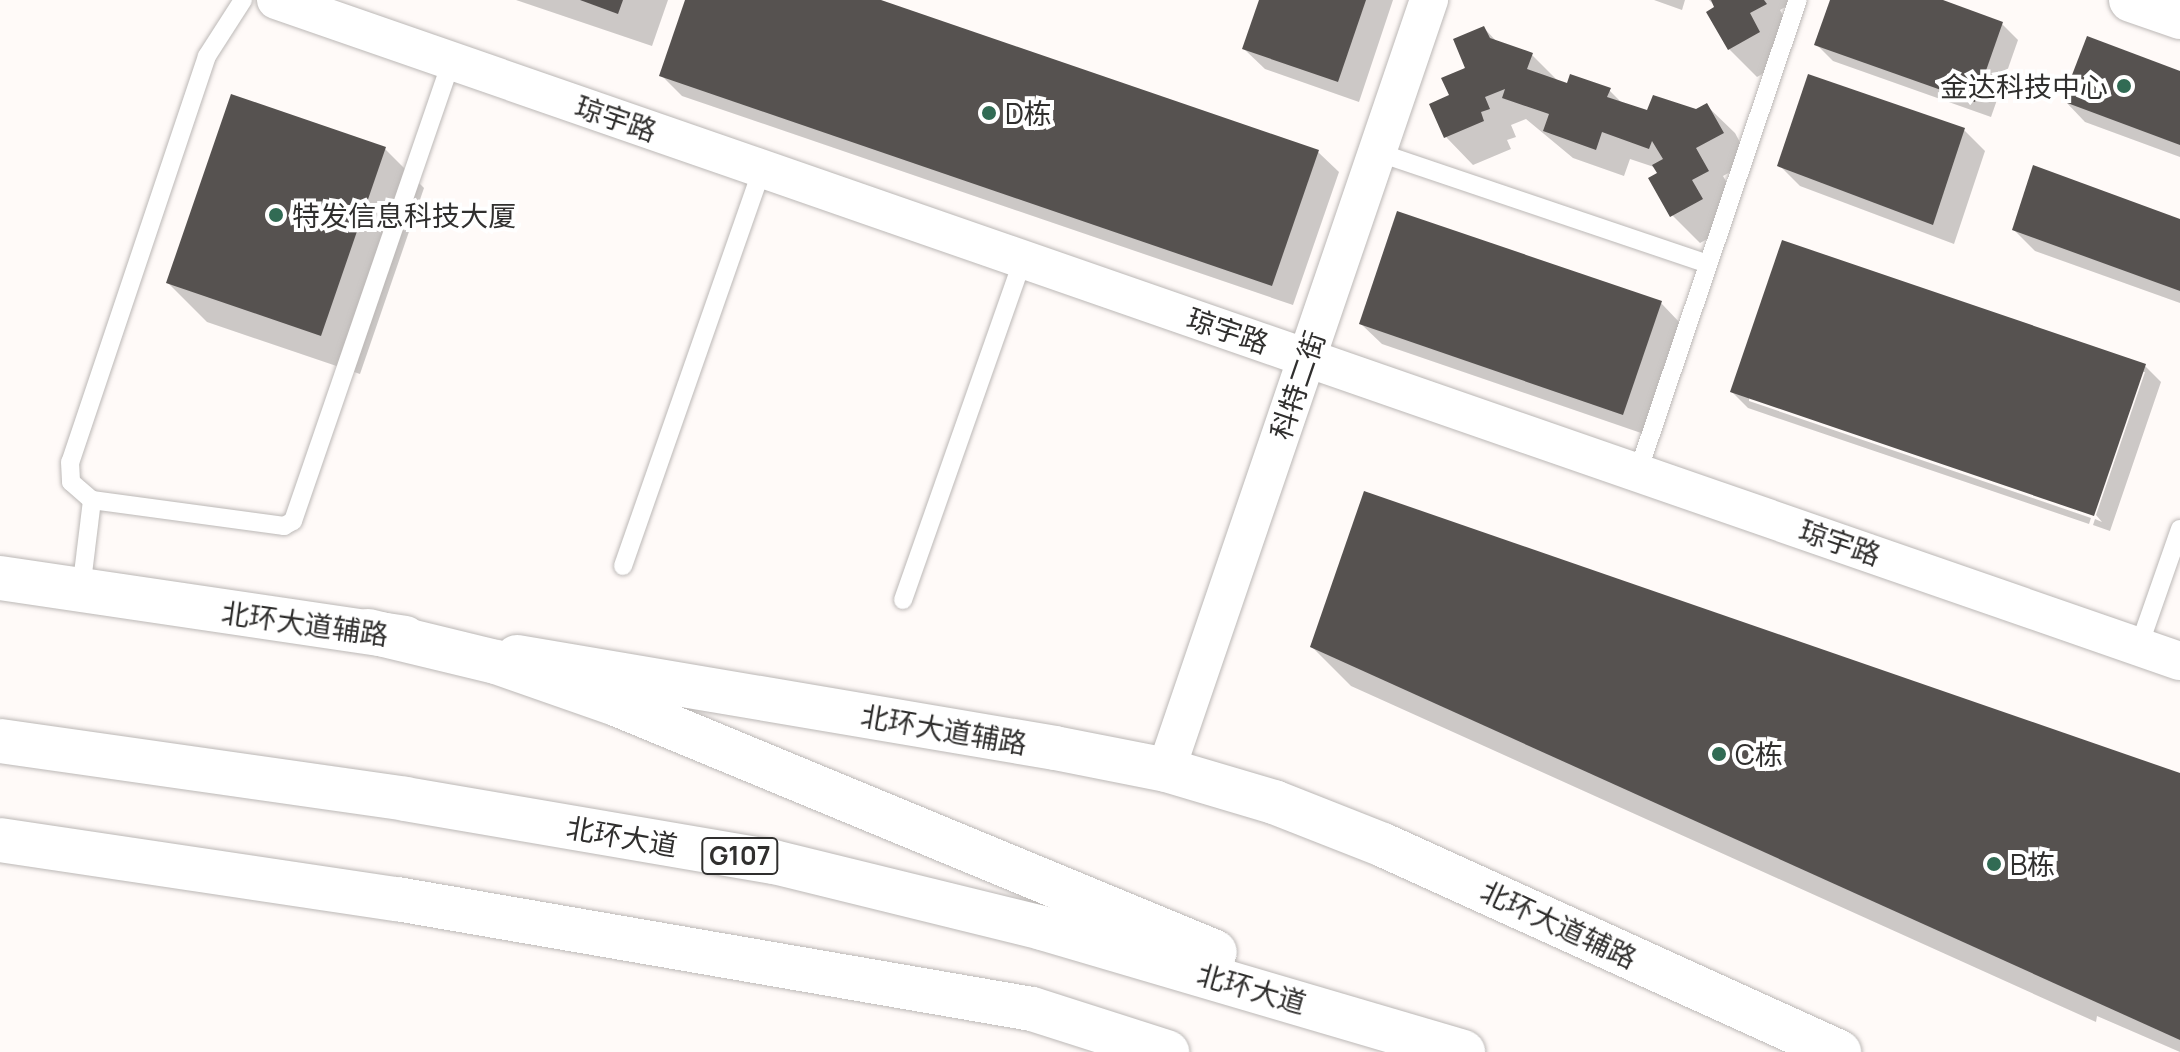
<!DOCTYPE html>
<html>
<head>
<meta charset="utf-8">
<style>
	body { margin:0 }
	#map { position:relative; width:2180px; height:1052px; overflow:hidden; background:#fffaf8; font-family:Manrope,"Noto Sans SC",sans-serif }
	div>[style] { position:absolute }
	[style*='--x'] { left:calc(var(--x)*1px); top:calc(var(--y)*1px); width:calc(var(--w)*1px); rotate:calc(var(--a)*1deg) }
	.shadow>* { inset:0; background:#0003 }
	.building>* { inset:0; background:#565250 }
	.roads { filter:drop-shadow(0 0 2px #bcb8b6) drop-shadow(0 0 2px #bcb8b6) }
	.service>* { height:18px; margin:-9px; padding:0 9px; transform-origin:9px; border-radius:9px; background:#fff }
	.minor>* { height:38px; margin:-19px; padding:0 19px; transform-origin:19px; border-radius:19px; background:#fff }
	.tertiary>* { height:44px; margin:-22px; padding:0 22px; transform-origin:22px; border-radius:22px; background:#fff }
	.primary>* { height:44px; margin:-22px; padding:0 22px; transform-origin:22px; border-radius:22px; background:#fff }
	.trunk>* { height:44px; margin:-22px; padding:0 22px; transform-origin:22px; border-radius:22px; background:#fff }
	.dots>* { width:22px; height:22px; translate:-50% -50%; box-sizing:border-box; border:4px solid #fff; border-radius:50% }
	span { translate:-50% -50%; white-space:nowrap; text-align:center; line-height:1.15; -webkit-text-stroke:8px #fff; paint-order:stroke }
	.shield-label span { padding:2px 6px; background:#fff; border:2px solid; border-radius:6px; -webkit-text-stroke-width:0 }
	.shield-label { font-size:26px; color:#302f2e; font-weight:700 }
	.poi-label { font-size:28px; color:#302f2e }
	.right { translate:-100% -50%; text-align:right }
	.left { translate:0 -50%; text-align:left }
	.street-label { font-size:28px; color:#302f2e }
</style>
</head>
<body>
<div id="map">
	<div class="shadow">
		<div style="clip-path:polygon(516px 0,668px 0,652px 46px)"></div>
		<div style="clip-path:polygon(687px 0,874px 0,1318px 152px,1339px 172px,1293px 305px,682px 96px,661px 75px)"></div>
		<div style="clip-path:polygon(1261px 0,1393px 0,1359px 102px,1265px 69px,1244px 49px)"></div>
		<div style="clip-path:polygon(1654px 0,1685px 0,1682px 10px)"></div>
		<div style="clip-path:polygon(1709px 0,1798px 0,1780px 10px,1793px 33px,1787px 60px,1757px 77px,1729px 49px,1717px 8px)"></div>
		<div style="clip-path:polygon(1832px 0,1937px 0,2002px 24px,2018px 40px,1991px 117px,1833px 61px,1817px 45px)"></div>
		<div style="clip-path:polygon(1484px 28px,1498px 43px,1532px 55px,1559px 82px,1609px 90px,1624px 105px,1648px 113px,1696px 112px,1707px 106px,1735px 133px,1750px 161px,1723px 176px,1736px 199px,1729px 227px,1700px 243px,1672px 215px,1657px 168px,1630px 159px,1624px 176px,1573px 158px,1526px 119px,1511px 125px,1516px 137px,1507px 140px,1511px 149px,1473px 165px,1446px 137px,1451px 96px)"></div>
		<div style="clip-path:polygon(2180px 73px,2180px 157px,2085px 122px,2065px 101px)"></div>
		<div style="clip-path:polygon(1964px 130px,1985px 151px,1954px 244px,1800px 186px,1780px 166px)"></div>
		<div style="clip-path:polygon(385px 149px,424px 188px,360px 374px,207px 322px,168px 283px)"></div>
		<div style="clip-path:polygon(2180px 221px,2180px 303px,2035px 251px,2014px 230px)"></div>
		<div style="clip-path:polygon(1661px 303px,1681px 324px,1644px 434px,1382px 344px,1361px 324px)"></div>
		<div style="clip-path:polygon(2145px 366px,2161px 382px,2110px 531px,2093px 525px,2095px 519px,2102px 522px,2096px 515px,2145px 372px,1749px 397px,1749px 401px,2091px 518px,2089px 524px,1748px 408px,1732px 392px)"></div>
		<div style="clip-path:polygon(1312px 647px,2180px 775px,2180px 1052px,2097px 1016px,2096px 1022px,1351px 686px)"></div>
	</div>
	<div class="building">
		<div style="clip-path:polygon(580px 0,623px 0,618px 14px)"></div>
		<div style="clip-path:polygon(685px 0,881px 0,1319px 150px,1272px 286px,659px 76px)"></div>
		<div style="clip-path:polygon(1259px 0,1366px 0,1338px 82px,1242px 49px)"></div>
		<div style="clip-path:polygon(1711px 0,1764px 0,1767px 4px,1750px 13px,1760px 32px,1728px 50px,1706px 12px,1714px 7px)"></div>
		<div style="clip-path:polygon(1830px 0,1943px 0,2003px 22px,1975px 102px,1814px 45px)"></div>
		<div style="clip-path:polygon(1484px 26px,1490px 38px,1533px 53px,1527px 69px,1567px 83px,1570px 74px,1611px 88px,1607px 97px,1647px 110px,1653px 95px,1696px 109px,1707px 103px,1724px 133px,1696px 148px,1709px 171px,1692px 180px,1703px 199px,1670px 217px,1648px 178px,1657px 173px,1652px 165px,1663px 159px,1652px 141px,1649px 149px,1602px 132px,1596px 150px,1543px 131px,1549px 114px,1502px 98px,1505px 89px,1485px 97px,1490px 109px,1481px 112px,1484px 121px,1444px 138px,1429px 104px,1449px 95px,1441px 78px,1465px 68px,1453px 39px)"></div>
		<div style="clip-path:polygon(2087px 36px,2180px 71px,2180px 145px,2062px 101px)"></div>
		<div style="clip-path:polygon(1808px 74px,1965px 128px,1933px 225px,1777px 166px)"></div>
		<div style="clip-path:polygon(231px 94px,386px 147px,321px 336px,166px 283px)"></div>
		<div style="clip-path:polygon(2033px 165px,2180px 219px,2180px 291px,2012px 230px)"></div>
		<div style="clip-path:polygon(1397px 211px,1662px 301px,1623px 415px,1359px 324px)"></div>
		<div style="clip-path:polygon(1782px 240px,2146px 364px,2094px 516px,1730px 392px)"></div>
		<div style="clip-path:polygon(1364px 491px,2180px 773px,2180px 1040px,1310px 647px)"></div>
	</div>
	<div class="roads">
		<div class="service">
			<div style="--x:243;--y:0;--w:67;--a:122.7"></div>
			<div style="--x:207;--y:56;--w:428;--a:108.6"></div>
			<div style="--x:70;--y:462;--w:20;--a:87"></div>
			<div style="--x:71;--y:482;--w:28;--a:41"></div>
			<div style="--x:92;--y:500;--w:194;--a:7.7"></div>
			<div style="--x:284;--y:526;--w:10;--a:-29"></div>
			<div style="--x:293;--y:521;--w:486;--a:-71"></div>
			<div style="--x:1377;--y:152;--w:349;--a:18.7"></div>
			<div style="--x:1638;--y:472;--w:498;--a:-71.3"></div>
			<div style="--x:623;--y:566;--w:421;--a:-70.7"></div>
			<div style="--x:81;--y:590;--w:91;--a:-83"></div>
			<div style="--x:903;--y:600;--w:361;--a:-70.6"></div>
			<div style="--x:2139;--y:646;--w:124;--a:-70.7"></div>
		</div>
		<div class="minor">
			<div style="--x:276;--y:0;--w:2015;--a:19.15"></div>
			<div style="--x:1166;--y:770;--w:814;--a:-71.14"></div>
		</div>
		<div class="tertiary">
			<div style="--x:2131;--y:0;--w:52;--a:19.1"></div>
		</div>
		<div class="primary">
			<div style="--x:0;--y:578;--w:409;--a:8.4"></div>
			<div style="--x:517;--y:657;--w:546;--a:9.6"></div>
			<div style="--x:1055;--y:748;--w:113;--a:11.2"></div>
			<div style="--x:1166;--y:770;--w:113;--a:16.5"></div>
			<div style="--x:1274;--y:802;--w:117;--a:21.5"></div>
			<div style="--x:1383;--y:845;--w:501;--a:24.42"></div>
		</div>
		<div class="trunk">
			<div style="--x:368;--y:631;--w:132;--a:13.6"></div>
			<div style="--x:496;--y:662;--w:127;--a:19.3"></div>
			<div style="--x:616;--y:704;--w:648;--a:22.49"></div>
			<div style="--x:0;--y:741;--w:409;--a:8.1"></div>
			<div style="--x:405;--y:799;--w:374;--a:9.7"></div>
			<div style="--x:774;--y:862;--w:276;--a:13.8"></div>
			<div style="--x:1042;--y:928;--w:439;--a:16.4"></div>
			<div style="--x:0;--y:840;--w:401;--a:8.5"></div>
			<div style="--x:397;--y:899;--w:644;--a:9.83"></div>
			<div style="--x:1032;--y:1009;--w:142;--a:17.7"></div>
		</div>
	</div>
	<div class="dots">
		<div style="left:2124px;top:86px;background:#316b54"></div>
		<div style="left:989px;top:113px;background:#316b54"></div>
		<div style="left:276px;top:215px;background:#316b54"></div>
		<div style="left:1719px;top:754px;background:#316b54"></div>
		<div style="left:1994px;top:864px;background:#316b54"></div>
	</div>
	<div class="shield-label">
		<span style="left:740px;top:856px">G107</span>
	</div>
	<div class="poi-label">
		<span class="right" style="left:2108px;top:86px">金达科技中心</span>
		<span class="left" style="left:1005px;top:113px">D栋</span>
		<span class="left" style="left:292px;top:215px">特发信息科技大厦</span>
		<span class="left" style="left:1735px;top:754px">C栋</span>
		<span class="left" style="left:2010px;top:864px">B栋</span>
	</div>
	<div class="street-label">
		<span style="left:616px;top:118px;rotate:19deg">琼宇路</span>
		<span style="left:1228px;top:330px;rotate:19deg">琼宇路</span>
		<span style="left:1297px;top:385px;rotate:-71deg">科特二街</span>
		<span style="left:1840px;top:542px;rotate:19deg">琼宇路</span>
		<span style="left:305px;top:623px;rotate:8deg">北环大道辅路</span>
		<span style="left:944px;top:729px;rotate:10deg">北环大道辅路</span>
		<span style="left:622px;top:836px;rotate:10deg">北环大道</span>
		<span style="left:1559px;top:924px;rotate:25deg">北环大道辅路</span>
		<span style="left:1252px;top:988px;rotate:16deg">北环大道</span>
	</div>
</div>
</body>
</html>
